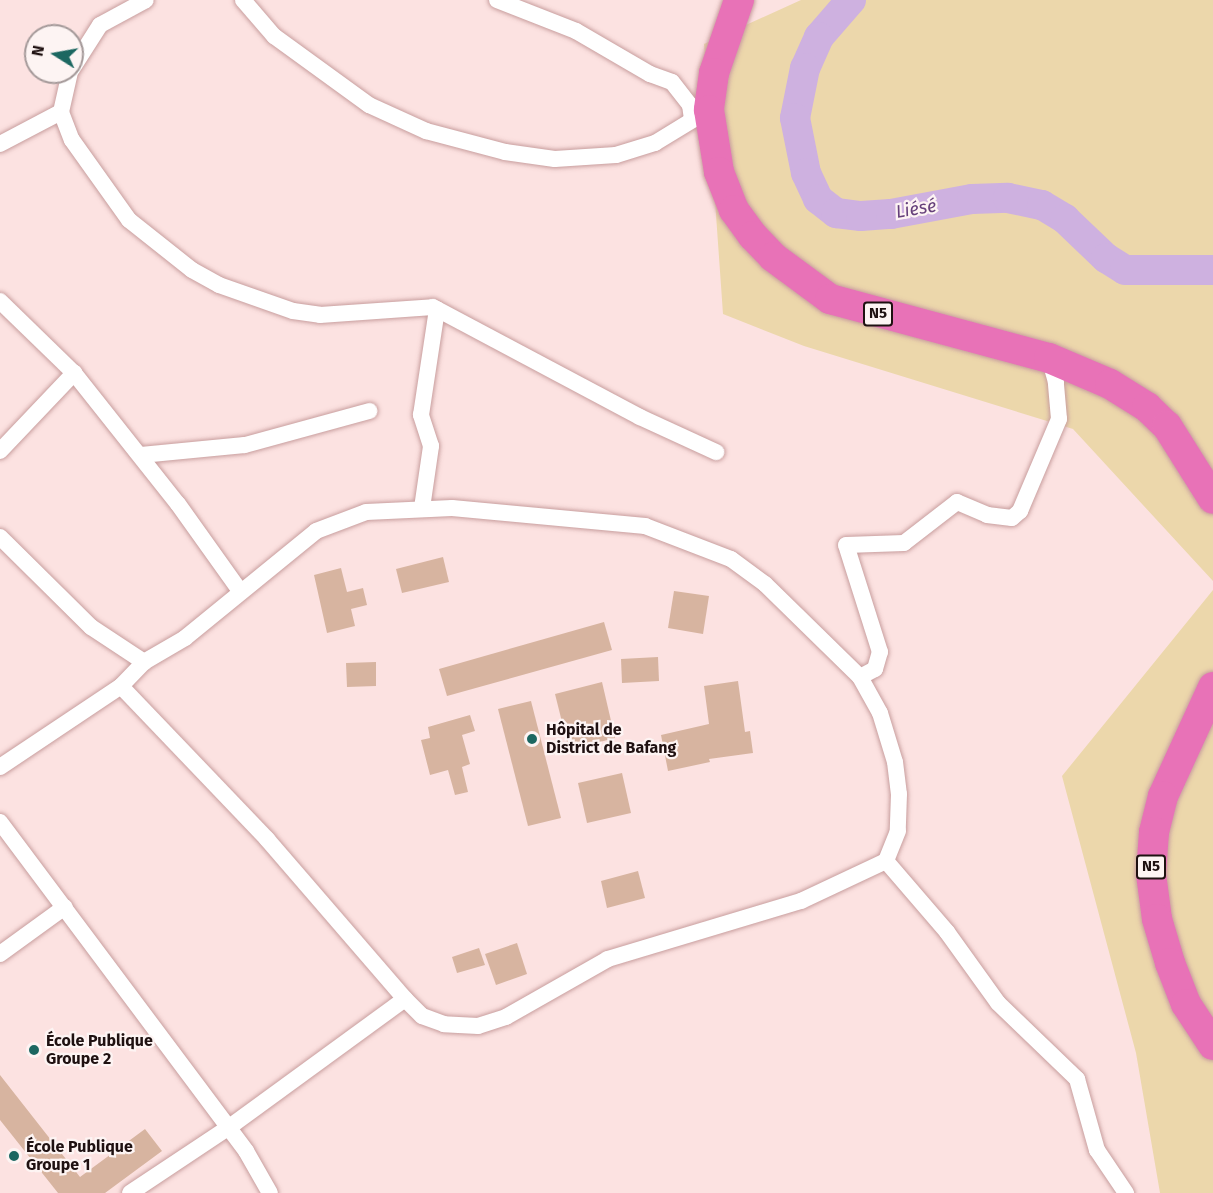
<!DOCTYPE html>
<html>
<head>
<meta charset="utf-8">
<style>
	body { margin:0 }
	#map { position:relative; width:1213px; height:1193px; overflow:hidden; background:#fce2e1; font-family:"Fira Sans",sans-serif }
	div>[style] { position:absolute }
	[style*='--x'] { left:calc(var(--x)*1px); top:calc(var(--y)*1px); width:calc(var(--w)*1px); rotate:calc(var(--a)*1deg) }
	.green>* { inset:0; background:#ecd7ab }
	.river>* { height:30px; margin:-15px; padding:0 15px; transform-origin:15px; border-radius:15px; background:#ceb1e0 }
	.building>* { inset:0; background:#d7b4a0 }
	.roads { filter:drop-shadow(0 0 2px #c89e9e) drop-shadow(0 0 2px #c89e9e) }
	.street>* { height:16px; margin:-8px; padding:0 8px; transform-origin:8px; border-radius:8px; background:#fff }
	.highway>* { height:30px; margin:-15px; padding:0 15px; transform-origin:15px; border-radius:15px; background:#e872b7 }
	.dots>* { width:16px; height:16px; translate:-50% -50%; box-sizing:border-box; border:3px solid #fdf4f3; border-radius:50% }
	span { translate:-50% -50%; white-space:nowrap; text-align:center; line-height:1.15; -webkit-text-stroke:4.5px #fdf4f3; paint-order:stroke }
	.shield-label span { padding:2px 4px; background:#fdf4f3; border:2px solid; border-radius:4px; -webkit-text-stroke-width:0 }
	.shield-label { font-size:15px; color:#1f1111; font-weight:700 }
	.poi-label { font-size:16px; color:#1f1111; font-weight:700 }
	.left { translate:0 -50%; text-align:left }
	.water-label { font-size:18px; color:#66407b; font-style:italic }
	.north { position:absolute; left:24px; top:24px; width:60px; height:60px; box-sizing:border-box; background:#fdf4f3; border:2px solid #a49999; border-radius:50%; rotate:281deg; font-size:16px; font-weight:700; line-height:24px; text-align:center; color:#1f1111 }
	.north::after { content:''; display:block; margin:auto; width:21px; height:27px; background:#1c6761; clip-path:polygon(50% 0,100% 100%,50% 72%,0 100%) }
</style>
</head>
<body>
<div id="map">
	<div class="green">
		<div style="clip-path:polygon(801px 0,1213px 0,1213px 581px,1073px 429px,804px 346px,723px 314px,704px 44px)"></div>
		<div style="clip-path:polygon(1213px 590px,1213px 1193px,1160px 1193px,1136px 1053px,1062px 776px)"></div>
	</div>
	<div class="river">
		<div style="--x:851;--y:0;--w:49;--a:130.9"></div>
		<div style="--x:819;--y:37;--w:34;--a:114"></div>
		<div style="--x:805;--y:68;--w:51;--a:101.3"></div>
		<div style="--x:795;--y:118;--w:56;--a:78.7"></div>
		<div style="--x:806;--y:173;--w:29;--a:65"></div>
		<div style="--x:818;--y:199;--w:23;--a:38"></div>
		<div style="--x:836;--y:213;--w:25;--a:7"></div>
		<div style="--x:861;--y:216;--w:30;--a:-4"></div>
		<div style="--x:891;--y:214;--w:82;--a:-10.5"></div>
		<div style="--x:972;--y:199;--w:36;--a:-2"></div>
		<div style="--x:1008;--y:198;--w:35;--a:12"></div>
		<div style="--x:1042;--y:205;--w:27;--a:31"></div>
		<div style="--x:1065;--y:219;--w:57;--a:43.6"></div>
		<div style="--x:1106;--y:258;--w:22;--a:32"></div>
		<div style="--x:1125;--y:270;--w:88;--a:0"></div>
	</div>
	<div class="building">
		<div style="clip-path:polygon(443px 557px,449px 582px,402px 593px,396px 569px)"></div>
		<div style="clip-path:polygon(341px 568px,347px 592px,363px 588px,367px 605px,351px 609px,355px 626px,327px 633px,314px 575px)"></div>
		<div style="clip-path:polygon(674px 591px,709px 596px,703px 634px,668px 628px)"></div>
		<div style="clip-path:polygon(604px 622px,612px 650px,447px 696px,439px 669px)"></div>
		<div style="clip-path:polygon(658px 657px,659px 681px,622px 683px,621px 659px)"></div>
		<div style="clip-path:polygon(376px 662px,376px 686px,347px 687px,346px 663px)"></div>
		<div style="clip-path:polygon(738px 681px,745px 732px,750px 731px,753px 753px,709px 759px,710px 762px,668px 771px,661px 735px,709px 724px,704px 686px)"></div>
		<div style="clip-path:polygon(602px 682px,615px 738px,569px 750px,555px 694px)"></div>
		<div style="clip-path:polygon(531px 701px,561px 818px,528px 826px,498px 709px)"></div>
		<div style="clip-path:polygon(470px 715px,475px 731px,462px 735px,470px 764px,462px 767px,468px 792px,455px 795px,448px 770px,430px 775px,421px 740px,430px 738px,428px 727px)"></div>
		<div style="clip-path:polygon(622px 773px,631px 813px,587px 823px,578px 783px)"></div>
		<div style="clip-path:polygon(638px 871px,645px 898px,607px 908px,601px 881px)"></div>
		<div style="clip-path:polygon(517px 943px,527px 974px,496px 985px,485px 954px)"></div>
		<div style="clip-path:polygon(479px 948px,485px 965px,457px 973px,452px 957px)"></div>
		<div style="clip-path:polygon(0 1075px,80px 1177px,145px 1129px,162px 1151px,105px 1193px,58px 1193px,0 1120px)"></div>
	</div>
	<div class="roads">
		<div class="street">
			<div style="--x:243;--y:0;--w:48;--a:49.3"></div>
			<div style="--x:274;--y:36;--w:117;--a:36"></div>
			<div style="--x:369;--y:105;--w:63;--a:24.5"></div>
			<div style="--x:426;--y:131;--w:82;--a:14.9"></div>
			<div style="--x:505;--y:152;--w:50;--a:8"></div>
			<div style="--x:555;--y:159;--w:61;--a:-3.8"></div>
			<div style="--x:616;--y:155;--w:41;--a:-17.1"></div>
			<div style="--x:655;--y:143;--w:63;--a:-31.4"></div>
			<div style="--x:497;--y:0;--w:85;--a:21.4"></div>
			<div style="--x:576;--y:31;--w:86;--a:30.2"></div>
			<div style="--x:650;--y:74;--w:23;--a:20"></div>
			<div style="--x:672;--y:82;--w:29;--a:52"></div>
			<div style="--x:690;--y:105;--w:15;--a:82"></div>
			<div style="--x:72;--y:69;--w:52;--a:-57.5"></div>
			<div style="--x:100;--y:25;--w:52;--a:-28.5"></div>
			<div style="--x:61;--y:112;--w:30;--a:69"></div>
			<div style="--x:72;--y:140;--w:98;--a:54.5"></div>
			<div style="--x:129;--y:220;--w:80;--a:38.4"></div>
			<div style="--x:192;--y:270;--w:31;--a:29"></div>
			<div style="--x:219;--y:285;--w:78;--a:19.4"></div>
			<div style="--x:293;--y:311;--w:27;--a:8"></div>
			<div style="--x:320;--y:315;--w:113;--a:-4"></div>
			<div style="--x:433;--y:307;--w:234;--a:28"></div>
			<div style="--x:640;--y:417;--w:84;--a:24.7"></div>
			<div style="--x:0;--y:144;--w:69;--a:-27.7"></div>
			<div style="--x:61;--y:112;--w:41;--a:-77.3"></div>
			<div style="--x:0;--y:301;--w:103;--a:44.2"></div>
			<div style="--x:74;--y:373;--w:167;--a:51.6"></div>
			<div style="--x:178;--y:504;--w:107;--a:54.5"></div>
			<div style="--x:0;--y:451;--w:108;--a:-46.5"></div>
			<div style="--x:141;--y:455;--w:104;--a:-5.5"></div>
			<div style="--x:245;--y:445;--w:129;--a:-15.3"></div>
			<div style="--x:422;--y:508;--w:63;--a:-81.7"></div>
			<div style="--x:431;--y:446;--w:33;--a:-108"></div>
			<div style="--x:421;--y:415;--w:107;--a:-81.4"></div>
			<div style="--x:0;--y:537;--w:128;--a:44.7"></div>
			<div style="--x:91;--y:627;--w:64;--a:33.4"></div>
			<div style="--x:860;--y:677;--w:17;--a:-28"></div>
			<div style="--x:875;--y:669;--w:18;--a:-74"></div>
			<div style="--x:880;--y:652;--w:112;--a:-107.6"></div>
			<div style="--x:846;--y:545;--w:58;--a:-2"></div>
			<div style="--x:904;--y:543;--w:67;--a:-37.7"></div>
			<div style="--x:957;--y:502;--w:33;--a:23"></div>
			<div style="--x:987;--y:515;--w:25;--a:7"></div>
			<div style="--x:1012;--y:518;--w:11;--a:-41"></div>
			<div style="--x:1020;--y:511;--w:100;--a:-67"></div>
			<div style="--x:1059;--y:419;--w:37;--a:-95"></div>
			<div style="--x:1056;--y:382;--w:25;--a:-106"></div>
			<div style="--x:0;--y:767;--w:146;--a:-33.8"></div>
			<div style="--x:121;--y:686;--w:33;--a:-46"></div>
			<div style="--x:144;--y:662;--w:48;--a:-30.3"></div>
			<div style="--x:185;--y:638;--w:169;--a:-39.2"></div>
			<div style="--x:316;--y:531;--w:53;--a:-20.8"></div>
			<div style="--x:366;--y:512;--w:86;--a:-2.7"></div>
			<div style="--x:452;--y:508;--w:194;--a:5.3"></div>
			<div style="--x:645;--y:526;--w:92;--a:21"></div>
			<div style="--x:731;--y:559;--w:42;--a:36.3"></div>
			<div style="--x:765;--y:584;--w:133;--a:44.4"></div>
			<div style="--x:860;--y:677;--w:41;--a:60.9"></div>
			<div style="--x:880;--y:713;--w:51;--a:73"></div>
			<div style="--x:895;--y:762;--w:32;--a:83"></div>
			<div style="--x:899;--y:794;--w:37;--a:92"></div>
			<div style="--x:898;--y:831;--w:32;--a:112"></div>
			<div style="--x:886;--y:861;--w:94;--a:154.8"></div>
			<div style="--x:801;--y:901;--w:202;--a:163.3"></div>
			<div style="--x:608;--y:959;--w:117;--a:150.4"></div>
			<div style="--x:506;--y:1017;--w:29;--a:162"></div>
			<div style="--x:478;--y:1026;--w:34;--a:-177"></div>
			<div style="--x:444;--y:1024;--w:23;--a:-160"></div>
			<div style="--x:422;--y:1016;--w:24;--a:-135"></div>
			<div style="--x:405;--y:999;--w:211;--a:-130.8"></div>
			<div style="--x:267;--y:839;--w:211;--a:-133.7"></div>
			<div style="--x:0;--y:822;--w:411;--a:53.2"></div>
			<div style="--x:246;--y:1151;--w:48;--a:60.3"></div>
			<div style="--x:886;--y:861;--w:94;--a:49.3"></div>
			<div style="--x:947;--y:932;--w:87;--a:54.3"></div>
			<div style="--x:998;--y:1003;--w:110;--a:43.9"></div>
			<div style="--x:1077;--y:1079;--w:74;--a:74.3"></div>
			<div style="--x:1097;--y:1150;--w:52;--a:56"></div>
			<div style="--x:0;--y:954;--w:80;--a:-35.9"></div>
			<div style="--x:130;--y:1193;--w:118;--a:-33.6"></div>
			<div style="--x:228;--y:1128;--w:219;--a:-36.1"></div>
		</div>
		<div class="highway">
			<div style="--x:739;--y:0;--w:77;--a:108.9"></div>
			<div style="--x:714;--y:73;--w:37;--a:98"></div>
			<div style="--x:709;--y:110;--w:63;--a:80.8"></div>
			<div style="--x:719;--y:172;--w:41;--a:68.5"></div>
			<div style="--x:734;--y:210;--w:32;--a:54"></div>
			<div style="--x:753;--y:236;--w:29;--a:46"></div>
			<div style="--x:773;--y:257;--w:71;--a:36.4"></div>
			<div style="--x:830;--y:299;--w:227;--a:15.1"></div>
			<div style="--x:1049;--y:358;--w:66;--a:23.1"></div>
			<div style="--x:1110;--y:384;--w:44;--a:31.9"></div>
			<div style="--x:1147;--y:407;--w:28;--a:44"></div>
			<div style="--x:1167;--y:426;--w:86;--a:57.8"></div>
			<div style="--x:1213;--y:687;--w:120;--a:114.6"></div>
			<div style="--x:1163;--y:796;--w:37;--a:104"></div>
			<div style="--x:1154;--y:832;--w:42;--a:94.1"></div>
			<div style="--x:1151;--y:874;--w:45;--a:82.4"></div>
			<div style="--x:1157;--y:919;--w:46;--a:73.5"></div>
			<div style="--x:1170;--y:963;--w:44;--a:68.7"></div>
			<div style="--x:1186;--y:1004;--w:49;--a:56.6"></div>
		</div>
	</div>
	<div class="dots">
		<div style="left:532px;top:739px;background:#1c6761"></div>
		<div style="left:34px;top:1050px;background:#1c6761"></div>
		<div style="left:14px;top:1156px;background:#1c6761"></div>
	</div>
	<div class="shield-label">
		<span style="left:878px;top:314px">N5</span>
		<span style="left:1151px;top:867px">N5</span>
	</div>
	<div class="poi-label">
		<span class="left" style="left:546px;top:739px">Hôpital de<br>District de Bafang</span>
		<span class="left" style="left:46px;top:1050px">École Publique<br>Groupe 2</span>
		<span class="left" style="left:26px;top:1156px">École Publique<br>Groupe 1</span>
	</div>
	<div class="water-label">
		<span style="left:916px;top:209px;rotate:-10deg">Liésé</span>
	</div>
	<div class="north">N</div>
</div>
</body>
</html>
